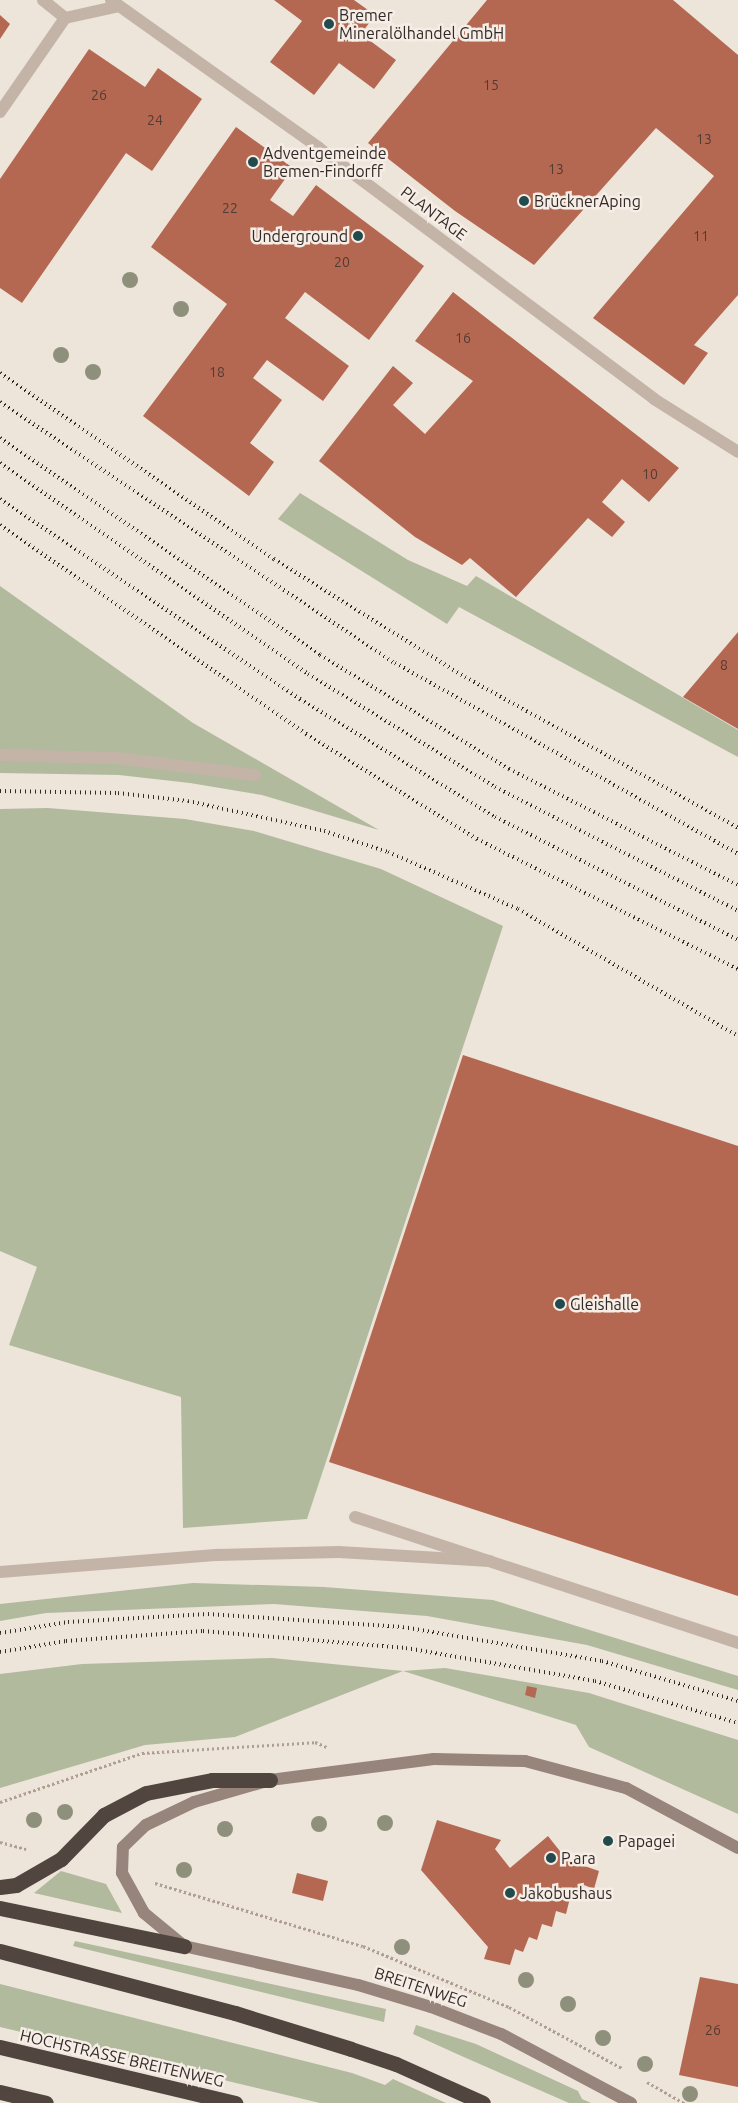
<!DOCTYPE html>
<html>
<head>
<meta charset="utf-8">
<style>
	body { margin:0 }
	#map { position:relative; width:738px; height:2103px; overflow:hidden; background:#ede4da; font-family:Ubuntu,sans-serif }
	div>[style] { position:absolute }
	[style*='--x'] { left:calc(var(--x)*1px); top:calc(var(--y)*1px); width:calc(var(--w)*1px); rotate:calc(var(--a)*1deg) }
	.green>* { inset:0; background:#b1ba9d }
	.building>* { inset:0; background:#b56851 }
	.path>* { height:3px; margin-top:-1.5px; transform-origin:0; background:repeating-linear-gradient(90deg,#af9f93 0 2.5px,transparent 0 5px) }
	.lane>* { height:12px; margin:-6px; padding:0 6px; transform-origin:6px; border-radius:6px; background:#c4b4a8 }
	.street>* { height:12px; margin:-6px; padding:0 6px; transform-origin:6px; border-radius:6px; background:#c4b4a8 }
	.secondary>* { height:12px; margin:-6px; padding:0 6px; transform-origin:6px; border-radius:6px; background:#97847a }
	.highway>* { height:15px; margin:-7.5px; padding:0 7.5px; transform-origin:7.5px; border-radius:7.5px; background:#51453f }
	.rail>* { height:4px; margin-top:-2px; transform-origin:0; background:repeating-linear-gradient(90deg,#322a27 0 1px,transparent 0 5px) }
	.trees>* { width:16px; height:16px; margin:-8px; border-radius:50%; background:#8f907b }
	.dots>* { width:14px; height:14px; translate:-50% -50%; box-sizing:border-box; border:2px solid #f6eee6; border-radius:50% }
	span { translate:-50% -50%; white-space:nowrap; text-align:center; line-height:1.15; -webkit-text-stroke:5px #f6eee6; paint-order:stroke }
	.number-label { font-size:14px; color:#533a32 }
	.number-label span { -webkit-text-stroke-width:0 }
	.poi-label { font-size:16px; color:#322a27 }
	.left { translate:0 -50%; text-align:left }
	.right { translate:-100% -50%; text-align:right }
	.street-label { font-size:16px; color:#322a27 }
</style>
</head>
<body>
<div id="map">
	<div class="green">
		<div style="clip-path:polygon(300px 493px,408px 560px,467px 586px,476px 576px,738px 730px,738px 757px,459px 607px,447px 624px,278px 519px)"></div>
		<div style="clip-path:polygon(0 586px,193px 723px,379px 830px,262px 795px,190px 783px,119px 775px,0 773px)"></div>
		<div style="clip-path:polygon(48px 808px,185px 819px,254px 831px,381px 869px,503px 926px,307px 1519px,183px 1528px,181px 1397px,9px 1345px,37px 1267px,0 1251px,0 809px)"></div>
		<div style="clip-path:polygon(193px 1583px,324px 1587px,493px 1600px,738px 1676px,738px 1690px,587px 1645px,427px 1616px,274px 1604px,46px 1613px,0 1621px,0 1604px)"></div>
		<div style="clip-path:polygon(272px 1658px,403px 1671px,445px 1668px,589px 1693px,738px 1740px,738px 1814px,589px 1747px,576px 1725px,403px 1671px,235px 1737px,145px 1745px,0 1788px,0 1674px,82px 1664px)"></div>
		<div style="clip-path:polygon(61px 1871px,106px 1884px,122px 1913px,34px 1893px)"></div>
		<div style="clip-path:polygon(75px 1941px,386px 2009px,384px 2022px,81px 1948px,73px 1946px)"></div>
		<div style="clip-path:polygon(0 1984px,352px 2073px,385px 2085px,393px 2079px,446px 2103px,320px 2103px,0 2027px)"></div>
		<div style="clip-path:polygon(416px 2025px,476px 2044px,578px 2091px,582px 2099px,591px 2103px,569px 2103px,457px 2054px,413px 2034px)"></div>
	</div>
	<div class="building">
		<div style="clip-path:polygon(274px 0,354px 0,375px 15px,361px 34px,396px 60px,374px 89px,339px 63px,314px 95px,270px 62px,302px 21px)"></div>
		<div style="clip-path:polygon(487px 0,673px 0,738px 55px,738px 295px,694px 345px,708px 353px,684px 385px,593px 318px,714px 176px,656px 128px,534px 265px,455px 211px,368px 143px)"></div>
		<div style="clip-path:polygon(0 15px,10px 24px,0 39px)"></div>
		<div style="clip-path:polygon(89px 49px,145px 87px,158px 68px,202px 99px,152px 171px,126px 153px,22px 303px,0 288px,0 179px)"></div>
		<div style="clip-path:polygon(236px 127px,293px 168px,270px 200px,293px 216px,316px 185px,424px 266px,369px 340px,305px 292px,285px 318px,349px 366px,323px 401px,267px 360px,253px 378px,282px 400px,250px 443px,274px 462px,249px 496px,143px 416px,227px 304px,151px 247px)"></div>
		<div style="clip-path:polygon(453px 292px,679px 468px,649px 502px,622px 479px,602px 502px,625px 522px,612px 537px,588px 518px,516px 597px,470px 558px,462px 565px,415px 537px,319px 461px,393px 366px,413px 383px,393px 405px,425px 434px,473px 381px,415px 341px)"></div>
		<div style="clip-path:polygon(738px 632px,738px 729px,683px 697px)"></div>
		<div style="clip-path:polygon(463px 1055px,738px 1146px,738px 1596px,329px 1462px)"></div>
		<div style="clip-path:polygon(527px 1686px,537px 1688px,535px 1698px,525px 1695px)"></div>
		<div style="clip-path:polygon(437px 1820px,501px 1840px,495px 1849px,510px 1868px,548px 1836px,567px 1860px,599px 1871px,594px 1889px,584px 1885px,579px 1901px,570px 1898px,566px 1914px,556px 1911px,552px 1927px,542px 1924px,537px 1940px,529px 1937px,523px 1952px,515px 1949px,510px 1965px,484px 1959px,488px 1947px,421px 1870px)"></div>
		<div style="clip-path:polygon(297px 1873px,328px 1881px,323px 1901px,292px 1893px)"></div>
		<div style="clip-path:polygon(700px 1977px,738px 1984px,738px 2087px,679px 2075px)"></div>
	</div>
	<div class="path">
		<div style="--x:0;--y:1802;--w:150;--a:-19"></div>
		<div style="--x:142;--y:1753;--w:173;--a:-3.6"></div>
		<div style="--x:315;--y:1742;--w:13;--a:23"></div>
		<div style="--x:0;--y:1842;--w:27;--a:15"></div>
		<div style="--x:155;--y:1883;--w:217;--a:16.9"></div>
		<div style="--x:363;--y:1946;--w:158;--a:22.7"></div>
		<div style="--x:509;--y:2007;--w:128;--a:28.4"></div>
		<div style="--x:647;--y:2082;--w:43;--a:29.6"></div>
	</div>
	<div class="lane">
		<div style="--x:0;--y:755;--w:117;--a:1.5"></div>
		<div style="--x:117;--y:758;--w:139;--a:7"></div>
		<div style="--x:355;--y:1517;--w:403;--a:18.2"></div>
		<div style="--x:0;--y:1572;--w:219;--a:-4.5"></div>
		<div style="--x:218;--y:1555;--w:121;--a:-1.4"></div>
		<div style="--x:339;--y:1552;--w:151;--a:3.4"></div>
	</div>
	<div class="street">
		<div style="--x:43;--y:0;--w:28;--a:39"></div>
		<div style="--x:111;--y:0;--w:255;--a:35.4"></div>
		<div style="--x:319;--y:148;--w:419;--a:36.8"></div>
		<div style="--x:654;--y:399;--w:99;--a:32.2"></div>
		<div style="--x:0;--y:112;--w:114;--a:-55.3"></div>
		<div style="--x:65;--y:18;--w:55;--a:-12.5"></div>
	</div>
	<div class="secondary">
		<div style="--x:631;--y:2103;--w:147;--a:-152"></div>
		<div style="--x:501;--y:2034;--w:75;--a:-158.9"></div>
		<div style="--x:431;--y:2007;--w:76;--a:-163.2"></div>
		<div style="--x:358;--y:1985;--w:178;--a:-167.4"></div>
		<div style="--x:184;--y:1946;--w:52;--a:-140.5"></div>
		<div style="--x:144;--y:1913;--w:46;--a:-118.8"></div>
		<div style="--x:122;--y:1873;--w:26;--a:-88"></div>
		<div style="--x:123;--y:1847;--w:32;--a:-44"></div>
		<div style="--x:146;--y:1825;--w:53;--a:-25.6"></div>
		<div style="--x:194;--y:1802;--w:79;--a:-16.1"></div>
		<div style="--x:270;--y:1780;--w:165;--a:-7.3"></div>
		<div style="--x:434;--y:1759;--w:91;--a:1.3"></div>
		<div style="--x:525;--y:1761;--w:105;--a:15"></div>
		<div style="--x:626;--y:1788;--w:127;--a:28.2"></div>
	</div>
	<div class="highway">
		<div style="--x:0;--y:1887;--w:16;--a:-7"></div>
		<div style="--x:16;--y:1885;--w:52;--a:-30"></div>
		<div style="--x:61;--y:1859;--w:62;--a:-45.7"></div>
		<div style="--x:104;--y:1815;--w:47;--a:-27.6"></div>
		<div style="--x:146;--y:1793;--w:67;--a:-11.1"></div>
		<div style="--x:212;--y:1780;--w:58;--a:0"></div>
		<div style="--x:0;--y:1908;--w:188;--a:11.7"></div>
		<div style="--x:0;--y:1951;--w:243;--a:14.8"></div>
		<div style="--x:235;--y:2013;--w:121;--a:17.2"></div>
		<div style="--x:351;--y:2049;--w:47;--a:18.4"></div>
		<div style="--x:396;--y:2064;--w:95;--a:24.1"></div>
		<div style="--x:0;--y:2047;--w:242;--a:13.4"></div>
		<div style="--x:0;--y:2092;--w:47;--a:13.4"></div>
	</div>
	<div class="rail">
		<div style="--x:0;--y:373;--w:331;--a:34.2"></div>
		<div style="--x:274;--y:559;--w:225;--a:31.7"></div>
		<div style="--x:465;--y:677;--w:312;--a:28.9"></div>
		<div style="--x:0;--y:402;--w:473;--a:33.5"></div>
		<div style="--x:395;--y:663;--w:393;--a:29.1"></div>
		<div style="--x:0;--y:438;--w:387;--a:34.1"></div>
		<div style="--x:320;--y:655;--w:221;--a:31.1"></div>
		<div style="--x:509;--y:769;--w:257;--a:26.9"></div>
		<div style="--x:0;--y:463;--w:373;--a:34.4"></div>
		<div style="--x:308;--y:674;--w:218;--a:31.1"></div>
		<div style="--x:495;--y:787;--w:273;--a:27"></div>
		<div style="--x:0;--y:499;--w:361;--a:33.7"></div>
		<div style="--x:300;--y:699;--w:228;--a:31.2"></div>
		<div style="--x:495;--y:817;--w:272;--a:26.8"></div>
		<div style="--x:0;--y:525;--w:371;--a:34.3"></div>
		<div style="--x:306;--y:734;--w:201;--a:31.6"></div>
		<div style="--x:477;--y:839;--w:292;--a:26.5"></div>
		<div style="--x:0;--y:791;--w:118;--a:1"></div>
		<div style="--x:118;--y:793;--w:70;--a:6.5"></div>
		<div style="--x:188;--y:801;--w:139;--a:12.4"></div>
		<div style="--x:324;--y:831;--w:67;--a:18.2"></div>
		<div style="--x:388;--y:852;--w:142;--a:23.7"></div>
		<div style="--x:518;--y:909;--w:254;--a:30"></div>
		<div style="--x:0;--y:1633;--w:69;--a:-9.2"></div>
		<div style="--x:68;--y:1622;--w:140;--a:-3.3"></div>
		<div style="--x:208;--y:1614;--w:195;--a:3.8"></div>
		<div style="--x:403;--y:1627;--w:202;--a:9.7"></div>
		<div style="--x:602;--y:1661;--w:142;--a:16.4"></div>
		<div style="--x:0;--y:1652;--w:67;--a:-9.5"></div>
		<div style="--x:66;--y:1641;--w:137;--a:-4.2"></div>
		<div style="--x:203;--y:1631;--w:204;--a:4.8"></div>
		<div style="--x:406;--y:1648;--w:192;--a:9.9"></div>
		<div style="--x:595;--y:1681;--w:149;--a:16.4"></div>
	</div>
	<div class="trees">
		<div style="left:130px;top:280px"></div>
		<div style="left:181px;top:309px"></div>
		<div style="left:61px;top:355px"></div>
		<div style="left:93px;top:372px"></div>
		<div style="left:65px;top:1812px"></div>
		<div style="left:34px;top:1820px"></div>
		<div style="left:385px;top:1823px"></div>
		<div style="left:319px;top:1824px"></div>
		<div style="left:225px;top:1829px"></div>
		<div style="left:184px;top:1870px"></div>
		<div style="left:402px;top:1947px"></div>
		<div style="left:526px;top:1980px"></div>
		<div style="left:568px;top:2004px"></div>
		<div style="left:603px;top:2038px"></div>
		<div style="left:645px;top:2064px"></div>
		<div style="left:690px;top:2094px"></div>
	</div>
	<div class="dots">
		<div style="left:329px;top:24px;background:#234b4d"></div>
		<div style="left:253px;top:162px;background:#234b4d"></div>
		<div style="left:524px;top:201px;background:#234b4d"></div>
		<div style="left:358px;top:236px;background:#234b4d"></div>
		<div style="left:560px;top:1304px;background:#234b4d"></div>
		<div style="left:608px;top:1841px;background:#234b4d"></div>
		<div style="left:551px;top:1858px;background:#234b4d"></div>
		<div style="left:510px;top:1893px;background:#234b4d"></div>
	</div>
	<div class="number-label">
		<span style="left:491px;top:85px">15</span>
		<span style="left:99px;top:95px">26</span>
		<span style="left:155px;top:120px">24</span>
		<span style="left:704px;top:139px">13</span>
		<span style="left:556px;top:169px">13</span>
		<span style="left:230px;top:208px">22</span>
		<span style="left:701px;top:236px">11</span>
		<span style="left:342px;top:262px">20</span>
		<span style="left:463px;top:338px">16</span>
		<span style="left:217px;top:372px">18</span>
		<span style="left:650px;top:474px">10</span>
		<span style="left:724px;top:665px">8</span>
		<span style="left:713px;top:2030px">26</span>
	</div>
	<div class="poi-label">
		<span class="left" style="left:339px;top:24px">Bremer<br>Mineralölhandel GmbH</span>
		<span class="left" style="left:263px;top:162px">Adventgemeinde<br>Bremen-Findorff</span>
		<span class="left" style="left:534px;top:201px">BrücknerAping</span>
		<span class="right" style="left:348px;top:236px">Underground</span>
		<span class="left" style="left:570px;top:1304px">Gleishalle</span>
		<span class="left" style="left:618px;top:1841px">Papagei</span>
		<span class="left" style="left:561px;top:1858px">P.ara</span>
		<span class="left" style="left:520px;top:1893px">Jakobushaus</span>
	</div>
	<div class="street-label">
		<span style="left:434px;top:213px;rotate:37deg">PLANTAGE</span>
		<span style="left:421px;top:1987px;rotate:18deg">BREITENWEG</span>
		<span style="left:122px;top:2058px;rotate:13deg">HOCHSTRASSE BREITENWEG</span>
	</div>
</div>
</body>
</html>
